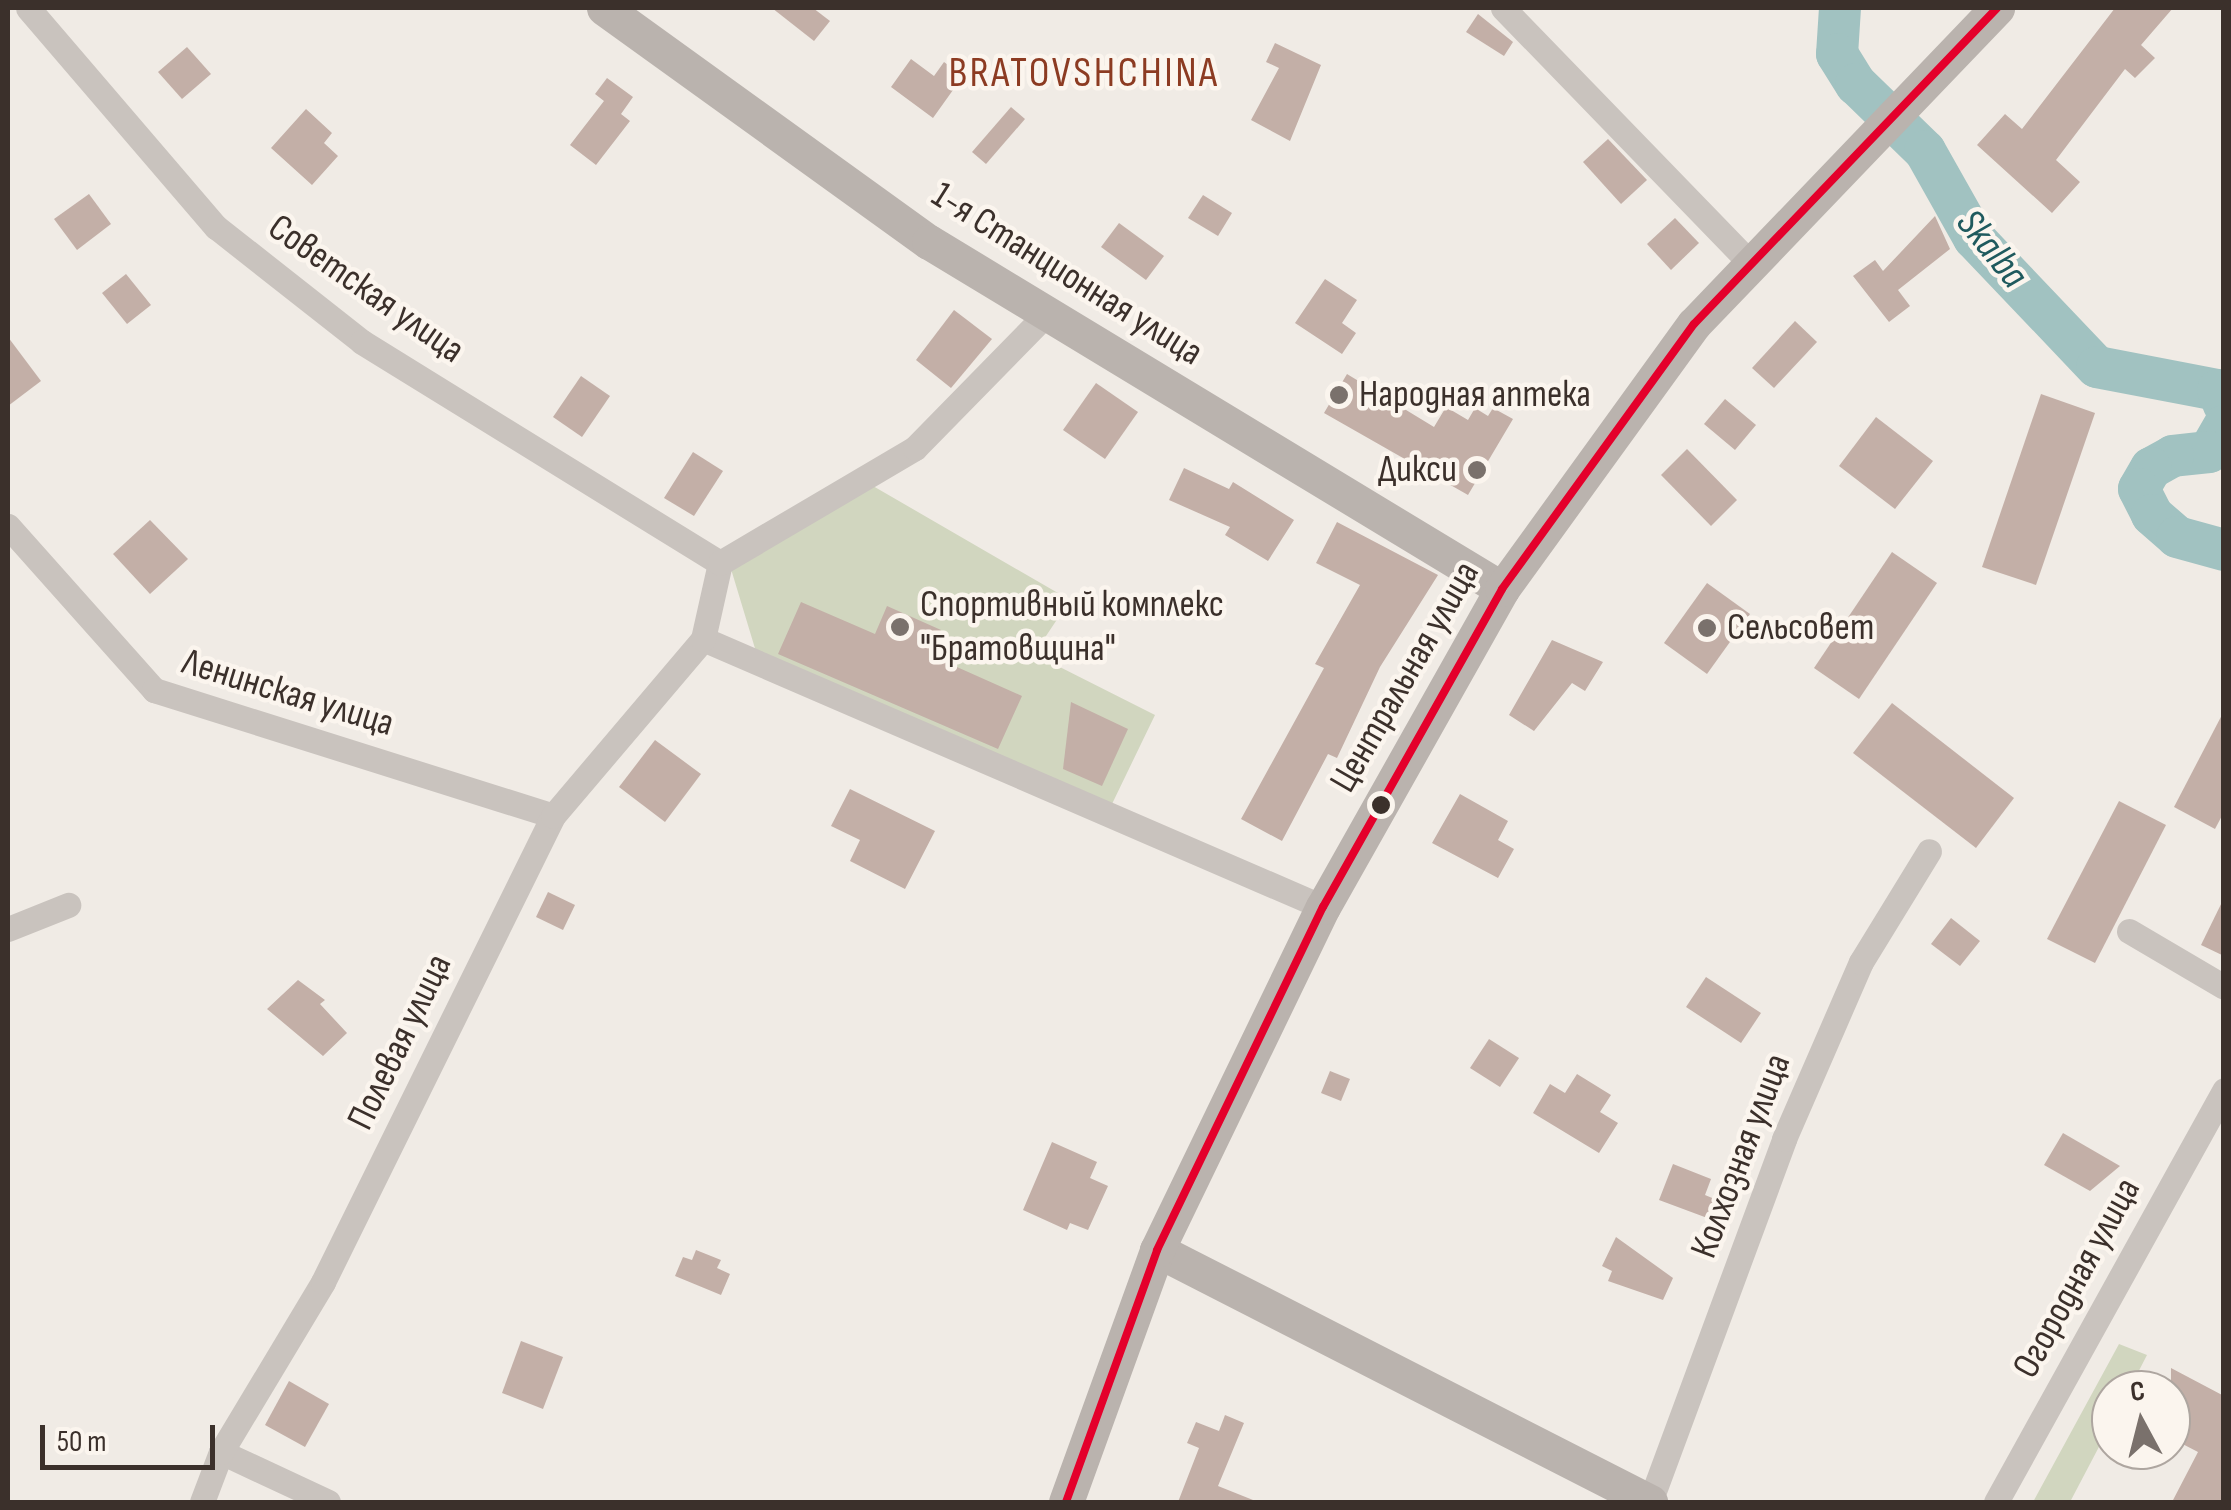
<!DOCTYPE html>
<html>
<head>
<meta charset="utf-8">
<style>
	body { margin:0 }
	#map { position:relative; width:2231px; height:1510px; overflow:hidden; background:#f0ebe5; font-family:"Sofia Sans Condensed",sans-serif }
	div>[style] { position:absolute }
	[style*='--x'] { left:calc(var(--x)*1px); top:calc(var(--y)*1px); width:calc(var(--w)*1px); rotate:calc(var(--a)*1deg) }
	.green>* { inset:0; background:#d1d6bf }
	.river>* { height:42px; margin:-21px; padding:0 21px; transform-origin:21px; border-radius:21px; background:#a1c2c1 }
	.building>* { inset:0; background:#c3afa7 }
	.street>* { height:25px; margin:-12.5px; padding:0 12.5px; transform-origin:12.5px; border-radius:12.5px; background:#c9c3be }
	.secondary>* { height:35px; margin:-17.5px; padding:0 17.5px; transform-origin:17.5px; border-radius:17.5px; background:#bab3ae }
	.bus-1>* { height:8px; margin:-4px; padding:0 4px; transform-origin:4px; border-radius:4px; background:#e4002b }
	.dots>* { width:28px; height:28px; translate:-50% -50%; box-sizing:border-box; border:5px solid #fbf5ee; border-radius:50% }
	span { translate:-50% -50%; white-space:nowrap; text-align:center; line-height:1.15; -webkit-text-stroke:9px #fbf5ee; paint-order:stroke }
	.street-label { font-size:38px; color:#3b302b }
	.poi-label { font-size:38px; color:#3b302b }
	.left { translate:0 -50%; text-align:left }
	.right { translate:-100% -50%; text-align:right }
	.water-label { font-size:40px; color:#1f5a5e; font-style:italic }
	.quarter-label { font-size:42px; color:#8c3b22; letter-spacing:2.5px }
	.frame { position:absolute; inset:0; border:10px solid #3b302b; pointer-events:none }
	.north { position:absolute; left:2091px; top:1370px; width:100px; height:100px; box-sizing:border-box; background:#fbf5ee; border:2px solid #aea6a0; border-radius:50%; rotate:353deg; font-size:28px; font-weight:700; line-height:40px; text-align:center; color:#3b302b }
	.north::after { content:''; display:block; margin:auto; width:35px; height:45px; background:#7a716c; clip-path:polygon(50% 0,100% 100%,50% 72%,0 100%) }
	.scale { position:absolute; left:40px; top:1425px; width:175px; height:45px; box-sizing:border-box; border:5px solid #3b302b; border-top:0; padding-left:12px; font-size:30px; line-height:35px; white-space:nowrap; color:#3b302b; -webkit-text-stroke:8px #fbf5ee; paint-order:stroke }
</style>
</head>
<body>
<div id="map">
	<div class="green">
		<div style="clip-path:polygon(873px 486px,1070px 600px,1034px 654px,1155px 715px,1112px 804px,757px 655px,731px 569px)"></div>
		<div style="clip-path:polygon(2119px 1344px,2147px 1355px,2129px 1390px,2111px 1390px,2111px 1424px,2070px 1502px,2033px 1502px)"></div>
	</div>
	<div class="river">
		<div style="--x:1840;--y:8;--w:46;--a:93.7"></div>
		<div style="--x:1837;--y:54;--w:36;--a:58"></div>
		<div style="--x:1856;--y:84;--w:96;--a:44.2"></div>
		<div style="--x:1925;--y:151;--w:100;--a:60.6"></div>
		<div style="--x:1974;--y:238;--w:178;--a:46.4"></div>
		<div style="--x:2097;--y:367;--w:123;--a:10.8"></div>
		<div style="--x:2218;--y:390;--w:16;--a:68"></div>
		<div style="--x:2224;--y:426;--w:30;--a:120"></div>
		<div style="--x:2209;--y:452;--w:36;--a:174"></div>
		<div style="--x:2173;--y:456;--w:25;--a:151"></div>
		<div style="--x:2151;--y:468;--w:24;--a:120"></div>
		<div style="--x:2139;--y:489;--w:29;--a:63"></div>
		<div style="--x:2152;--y:515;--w:33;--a:41"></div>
		<div style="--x:2177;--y:537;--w:49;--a:15.5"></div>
	</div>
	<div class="building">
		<div style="clip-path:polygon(772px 8px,813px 8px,830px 21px,814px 41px)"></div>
		<div style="clip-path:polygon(2115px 8px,2173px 8px,2141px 45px,2155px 58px,2135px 78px,2125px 69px,2056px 160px,2080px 182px,2052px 213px,1977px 145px,2005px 114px,2022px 129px)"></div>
		<div style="clip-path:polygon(1478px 14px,1513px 42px,1504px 56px,1466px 32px)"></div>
		<div style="clip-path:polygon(1275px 43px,1321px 65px,1290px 141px,1251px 120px,1279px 68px,1266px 62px)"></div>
		<div style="clip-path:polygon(187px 47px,211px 74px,182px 99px,158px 72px)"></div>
		<div style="clip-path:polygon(911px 59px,934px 76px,944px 62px,963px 76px,933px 118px,891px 87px)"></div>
		<div style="clip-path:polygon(607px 78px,633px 97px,621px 114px,630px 121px,596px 165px,570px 145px,604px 101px,595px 94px)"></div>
		<div style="clip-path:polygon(1011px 107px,1025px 119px,986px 164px,972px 152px)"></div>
		<div style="clip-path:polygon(306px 109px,332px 133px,324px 143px,338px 156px,312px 185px,271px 148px)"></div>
		<div style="clip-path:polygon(1608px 139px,1647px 180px,1621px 204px,1583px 162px)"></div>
		<div style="clip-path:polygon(89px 194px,111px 224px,77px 250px,54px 219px)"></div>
		<div style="clip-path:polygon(1203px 195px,1232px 213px,1218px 236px,1188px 218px)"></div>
		<div style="clip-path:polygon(1935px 216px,1950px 249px,1898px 290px,1910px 306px,1889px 322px,1853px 276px,1875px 260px,1883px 271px)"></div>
		<div style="clip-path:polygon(1675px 218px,1699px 243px,1671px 270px,1647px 244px)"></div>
		<div style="clip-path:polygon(1119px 223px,1164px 256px,1146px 280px,1101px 247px)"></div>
		<div style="clip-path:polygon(126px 274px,151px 305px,127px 324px,102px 293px)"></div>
		<div style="clip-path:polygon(1325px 279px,1357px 300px,1342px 323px,1356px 333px,1342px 354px,1295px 323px)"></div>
		<div style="clip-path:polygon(954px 310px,992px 339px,951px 388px,916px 360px)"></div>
		<div style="clip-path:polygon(1795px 321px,1817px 342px,1774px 388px,1752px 368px)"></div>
		<div style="clip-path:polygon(8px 337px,41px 381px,8px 406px)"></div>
		<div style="clip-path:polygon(1347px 374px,1434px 427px,1446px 407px,1468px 420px,1475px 408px,1488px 416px,1493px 408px,1513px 419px,1468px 495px,1324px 413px)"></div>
		<div style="clip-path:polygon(581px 376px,610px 396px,582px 437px,553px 417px)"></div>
		<div style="clip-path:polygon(1096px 383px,1138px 412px,1105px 459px,1063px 430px)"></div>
		<div style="clip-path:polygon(2041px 394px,2095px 413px,2036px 585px,1982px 567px)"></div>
		<div style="clip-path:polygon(1725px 399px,1756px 425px,1735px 450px,1704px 424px)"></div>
		<div style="clip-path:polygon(1876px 417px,1933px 461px,1895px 509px,1839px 466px)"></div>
		<div style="clip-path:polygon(1687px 449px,1737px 500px,1711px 526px,1661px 475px)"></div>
		<div style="clip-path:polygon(693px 452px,723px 471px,694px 516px,664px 498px)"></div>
		<div style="clip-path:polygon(1184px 468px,1229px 489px,1233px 482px,1294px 520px,1268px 561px,1225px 535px,1230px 527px,1169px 500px)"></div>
		<div style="clip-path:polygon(150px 520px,188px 559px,150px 594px,113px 554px)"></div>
		<div style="clip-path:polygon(1337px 522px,1438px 575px,1380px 667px,1337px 758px,1328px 754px,1282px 841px,1241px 819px,1324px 668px,1315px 664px,1360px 585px,1316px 563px)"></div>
		<div style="clip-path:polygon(1892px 552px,1937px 583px,1859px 699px,1814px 668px)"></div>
		<div style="clip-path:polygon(1707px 583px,1750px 614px,1707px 674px,1664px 643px)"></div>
		<div style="clip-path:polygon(801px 602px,875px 634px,887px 606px,941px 630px,930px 655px,1022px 696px,998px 749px,778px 654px)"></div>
		<div style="clip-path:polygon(1552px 640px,1603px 662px,1585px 691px,1572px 683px,1534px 731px,1509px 715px)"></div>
		<div style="clip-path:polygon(1071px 702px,1128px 729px,1102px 786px,1063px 769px)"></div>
		<div style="clip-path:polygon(1892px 703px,2014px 798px,1976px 848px,1853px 753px)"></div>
		<div style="clip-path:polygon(2224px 711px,2224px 812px,2215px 829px,2174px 807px)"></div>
		<div style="clip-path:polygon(655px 740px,701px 774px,665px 822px,619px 787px)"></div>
		<div style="clip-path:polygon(850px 789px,935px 831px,905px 889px,850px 861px,860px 840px,831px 826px)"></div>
		<div style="clip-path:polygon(1460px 794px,1508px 821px,1498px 840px,1514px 849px,1498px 878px,1432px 843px)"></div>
		<div style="clip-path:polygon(2119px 801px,2166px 825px,2095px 963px,2047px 939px)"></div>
		<div style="clip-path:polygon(548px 892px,575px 905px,563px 930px,536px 917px)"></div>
		<div style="clip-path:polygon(2224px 898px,2224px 956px,2201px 945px)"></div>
		<div style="clip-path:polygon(1951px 918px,1980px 941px,1960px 966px,1931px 944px)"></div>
		<div style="clip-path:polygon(1706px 977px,1761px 1013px,1741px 1043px,1686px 1007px)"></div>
		<div style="clip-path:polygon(298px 980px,325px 1000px,320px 1004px,347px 1033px,323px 1056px,267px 1009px)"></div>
		<div style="clip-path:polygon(1489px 1039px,1519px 1058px,1500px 1087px,1470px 1068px)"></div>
		<div style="clip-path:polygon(1330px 1071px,1350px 1079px,1341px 1101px,1321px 1093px)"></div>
		<div style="clip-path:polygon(1577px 1074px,1611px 1095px,1600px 1112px,1618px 1123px,1599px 1153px,1533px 1113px,1550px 1084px,1565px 1093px)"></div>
		<div style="clip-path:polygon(2063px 1133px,2120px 1166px,2090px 1191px,2044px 1165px)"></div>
		<div style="clip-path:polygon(1052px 1142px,1097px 1162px,1090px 1178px,1108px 1186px,1088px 1230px,1070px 1223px,1067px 1230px,1023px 1210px)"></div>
		<div style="clip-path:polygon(1673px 1164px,1711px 1179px,1705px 1195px,1717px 1200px,1710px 1219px,1659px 1200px)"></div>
		<div style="clip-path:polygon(1616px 1237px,1673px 1278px,1663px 1300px,1608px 1281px,1612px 1271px,1602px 1266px)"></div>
		<div style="clip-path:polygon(696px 1250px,721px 1260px,717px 1268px,730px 1274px,721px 1295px,675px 1276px,683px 1257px,692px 1260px)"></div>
		<div style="clip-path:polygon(521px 1341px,563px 1357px,543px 1409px,502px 1393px)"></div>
		<div style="clip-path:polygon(2171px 1368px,2224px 1396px,2224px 1502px,2172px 1502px,2198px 1452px,2171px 1438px)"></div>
		<div style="clip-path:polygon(289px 1381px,329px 1404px,305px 1447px,265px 1425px)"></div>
		<div style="clip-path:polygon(1225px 1415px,1244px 1423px,1218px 1486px,1258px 1502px,1178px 1502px,1199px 1448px,1187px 1443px,1196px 1422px,1219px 1431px)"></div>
	</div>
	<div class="street">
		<div style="--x:28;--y:8;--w:289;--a:49.4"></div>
		<div style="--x:216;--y:227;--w:186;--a:38.2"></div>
		<div style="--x:362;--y:342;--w:421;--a:31.7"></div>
		<div style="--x:1503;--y:8;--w:359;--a:45.9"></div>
		<div style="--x:8;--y:526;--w:220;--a:48.3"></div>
		<div style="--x:154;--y:690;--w:418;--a:17.5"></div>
		<div style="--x:703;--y:639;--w:675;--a:23.38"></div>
		<div style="--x:8;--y:929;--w:65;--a:-21.8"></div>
		<div style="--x:2129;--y:931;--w:110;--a:30.5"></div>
		<div style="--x:221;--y:1452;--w:118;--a:25"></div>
		<div style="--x:202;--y:1502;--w:53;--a:-69.2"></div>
		<div style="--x:221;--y:1452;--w:198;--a:-59"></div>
		<div style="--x:323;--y:1282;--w:520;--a:-63.73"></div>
		<div style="--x:553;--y:816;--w:232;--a:-49.7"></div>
		<div style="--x:703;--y:639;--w:78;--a:-77.4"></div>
		<div style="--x:720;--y:563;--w:226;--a:-30.5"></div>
		<div style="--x:915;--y:448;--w:189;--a:-45.6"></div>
		<div style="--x:1650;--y:1502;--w:387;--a:-69.7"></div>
		<div style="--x:1784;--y:1139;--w:193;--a:-66.5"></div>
		<div style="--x:1861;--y:962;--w:130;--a:-58.5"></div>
		<div style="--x:1996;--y:1502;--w:471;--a:-61"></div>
	</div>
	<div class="secondary">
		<div style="--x:604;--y:8;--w:400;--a:35.8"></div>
		<div style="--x:929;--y:242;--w:670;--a:31.2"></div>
		<div style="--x:1157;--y:1250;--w:554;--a:27.07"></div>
		<div style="--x:1066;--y:1502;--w:268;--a:-70.1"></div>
		<div style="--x:1157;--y:1250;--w:381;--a:-64.2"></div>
		<div style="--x:1323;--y:907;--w:365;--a:-60.6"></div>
		<div style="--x:1502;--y:589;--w:327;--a:-54.1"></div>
		<div style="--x:1694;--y:324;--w:438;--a:-46.2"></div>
	</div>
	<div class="bus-1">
		<div style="--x:1066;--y:1502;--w:268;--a:-70.1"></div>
		<div style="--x:1157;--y:1250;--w:381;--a:-64.2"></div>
		<div style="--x:1323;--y:907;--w:365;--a:-60.6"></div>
		<div style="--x:1502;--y:589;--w:327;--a:-54.1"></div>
		<div style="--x:1694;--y:324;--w:438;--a:-46.2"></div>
	</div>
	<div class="dots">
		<div style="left:1339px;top:395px;background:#7a716c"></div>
		<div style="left:1477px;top:470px;background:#7a716c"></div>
		<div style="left:900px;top:627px;background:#7a716c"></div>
		<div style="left:1707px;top:628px;background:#7a716c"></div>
		<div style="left:1381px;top:805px;background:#3b302b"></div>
	</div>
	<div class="street-label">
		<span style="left:1067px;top:274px;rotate:32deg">1-я Станционная улица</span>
		<span style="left:366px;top:289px;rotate:35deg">Советская улица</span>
		<span style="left:1405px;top:677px;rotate:-60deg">Центральная улица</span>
		<span style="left:288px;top:693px;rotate:17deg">Ленинская улица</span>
		<span style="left:400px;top:1042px;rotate:-64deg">Полевая улица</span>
		<span style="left:1741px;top:1156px;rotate:-69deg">Колхозная улица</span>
		<span style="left:2077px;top:1278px;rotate:-61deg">Огородная улица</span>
	</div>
	<div class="poi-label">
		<span class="left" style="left:1359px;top:395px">Народная аптека</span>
		<span class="right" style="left:1457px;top:470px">Дикси</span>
		<span class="left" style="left:920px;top:627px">Спортивный комплекс<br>"Братовщина"</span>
		<span class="left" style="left:1727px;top:628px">Сельсовет</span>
	</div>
	<div class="water-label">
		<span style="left:1992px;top:249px;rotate:51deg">Skalba</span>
	</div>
	<div class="quarter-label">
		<span style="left:1084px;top:74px">BRATOVSHCHINA</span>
	</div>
	<div class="frame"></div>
	<div class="north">С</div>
	<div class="scale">50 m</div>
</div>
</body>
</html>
